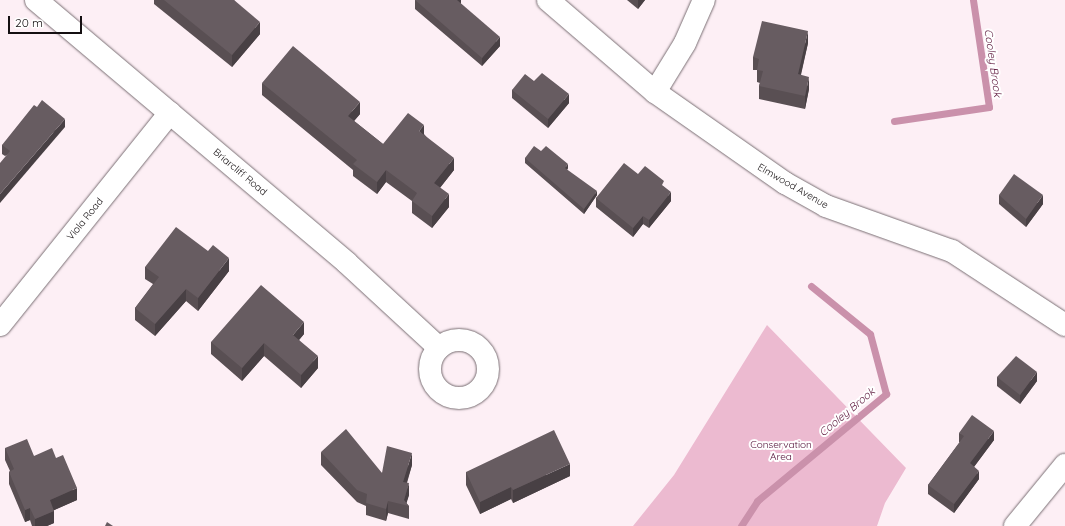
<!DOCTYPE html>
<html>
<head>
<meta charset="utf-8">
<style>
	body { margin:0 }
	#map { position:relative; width:1065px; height:526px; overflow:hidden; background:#fdeff5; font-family:Quicksand,sans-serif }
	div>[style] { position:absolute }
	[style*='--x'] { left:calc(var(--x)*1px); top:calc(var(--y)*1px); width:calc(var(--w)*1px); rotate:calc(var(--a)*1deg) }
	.green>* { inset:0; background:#ecbad0 }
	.stream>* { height:7px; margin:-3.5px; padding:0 3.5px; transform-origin:3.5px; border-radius:3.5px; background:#ca91ab }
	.roads { filter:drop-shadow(0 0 1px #7a6f74) drop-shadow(0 0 1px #7a6f74) }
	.minor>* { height:22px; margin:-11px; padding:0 11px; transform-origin:11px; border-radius:11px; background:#fff }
	.minor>.ring { margin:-11px; padding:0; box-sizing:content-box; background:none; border:22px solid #fff; border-radius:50% }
	.wall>* { inset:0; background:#594f53 }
	.shaded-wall>* { inset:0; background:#484044 }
	.building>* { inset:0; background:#675c61 }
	span { translate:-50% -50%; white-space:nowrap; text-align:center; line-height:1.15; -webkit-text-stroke:4px #fff; paint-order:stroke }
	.street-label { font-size:10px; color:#140f11 }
	.park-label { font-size:10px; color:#4f0b33 }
	.water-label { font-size:11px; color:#621f43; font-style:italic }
	.scale { position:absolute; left:8px; top:16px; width:74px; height:18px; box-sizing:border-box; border:2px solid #140f11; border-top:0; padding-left:5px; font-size:12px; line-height:14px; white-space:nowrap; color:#140f11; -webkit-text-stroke:3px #fff; paint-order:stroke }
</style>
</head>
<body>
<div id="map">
	<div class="green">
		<div style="clip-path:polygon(767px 325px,906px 468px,885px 503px,877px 526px,633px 526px,674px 475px)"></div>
	</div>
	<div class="stream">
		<div style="--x:894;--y:121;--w:96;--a:-8.4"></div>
		<div style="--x:989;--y:107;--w:108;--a:-98.5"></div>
		<div style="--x:741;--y:526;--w:30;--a:-57"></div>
		<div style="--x:757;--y:501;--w:168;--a:-39.7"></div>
		<div style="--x:886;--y:394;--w:62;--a:-104.9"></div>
		<div style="--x:870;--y:334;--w:76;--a:-140.9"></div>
	</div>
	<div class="roads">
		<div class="minor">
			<div style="--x:36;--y:0;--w:407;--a:40.2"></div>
			<div style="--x:347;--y:263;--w:125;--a:42.7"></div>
			<div style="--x:548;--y:0;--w:141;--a:40.7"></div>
			<div style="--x:655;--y:92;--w:159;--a:35"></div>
			<div style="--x:785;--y:183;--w:47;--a:29.3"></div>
			<div style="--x:826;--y:206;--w:134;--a:19.7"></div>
			<div style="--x:952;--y:251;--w:135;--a:33.2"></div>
			<div style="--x:655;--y:92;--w:57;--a:-58.5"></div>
			<div style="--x:685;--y:43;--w:47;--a:-66.2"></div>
			<div style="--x:0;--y:325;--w:272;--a:-51.3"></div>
			<div class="ring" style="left:430px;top:340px;width:36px;height:36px"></div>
			<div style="--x:1015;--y:526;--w:79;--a:-50.7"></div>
		</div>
	</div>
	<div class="wall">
		<div style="clip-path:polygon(154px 0,234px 0,260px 34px,232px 67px,154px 4px)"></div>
		<div style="clip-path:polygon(415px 0,461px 0,460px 3px,500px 46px,482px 66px,415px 9px)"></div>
		<div style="clip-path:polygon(627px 0,645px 0,638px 9px)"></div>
		<div style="clip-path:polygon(808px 43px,801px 75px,809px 89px,805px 109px,759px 99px,759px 86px,760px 83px,757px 82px,757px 70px,753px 70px,753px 57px)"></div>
		<div style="clip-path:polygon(534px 81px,569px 103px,548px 128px,512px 98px,512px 90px)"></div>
		<div style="clip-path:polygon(262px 83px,360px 114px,354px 121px,383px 144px,424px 134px,454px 170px,440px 188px,449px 207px,432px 228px,412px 213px,412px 201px,386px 182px,377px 194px,353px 176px,353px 170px,262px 95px)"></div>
		<div style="clip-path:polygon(65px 127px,5px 156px,2px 154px,2px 145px)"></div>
		<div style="clip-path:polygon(541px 151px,568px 168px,567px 170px,597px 195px,584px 214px,525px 163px,525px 158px)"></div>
		<div style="clip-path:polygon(638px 174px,664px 187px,671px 201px,649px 228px,643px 224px,633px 237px,596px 207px,596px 198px)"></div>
		<div style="clip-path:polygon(999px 195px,1043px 204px,1026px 227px,999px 204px)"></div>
		<div style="clip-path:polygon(145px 267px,229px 271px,198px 311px,186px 301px,155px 336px,135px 320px,135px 308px,153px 284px,145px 279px)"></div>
		<div style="clip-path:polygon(304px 334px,299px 340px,318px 368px,301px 388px,264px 356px,242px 381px,211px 354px,211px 342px)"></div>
		<div style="clip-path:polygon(997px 377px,1037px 381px,1020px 404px,997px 386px)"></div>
		<div style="clip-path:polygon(959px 433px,994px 440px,974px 467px,979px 479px,954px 513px,928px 494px,928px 485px,960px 442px,959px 442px)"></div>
		<div style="clip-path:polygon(5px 448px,34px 456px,56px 458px,77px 500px,54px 510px,54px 523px,47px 526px,32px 526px,30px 520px,25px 522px,9px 484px,9px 472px,10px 471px,5px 460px)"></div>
		<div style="clip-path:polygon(321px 452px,382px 473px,412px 465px,407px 483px,409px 495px,406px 503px,409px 506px,409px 519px,388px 513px,386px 521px,366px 515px,366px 506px,357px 502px,321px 465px)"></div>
		<div style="clip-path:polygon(466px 472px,570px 476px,513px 503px,511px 499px,480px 514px,466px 485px)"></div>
	</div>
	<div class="shaded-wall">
		<div style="clip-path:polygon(456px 0,461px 0,461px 3px,456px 8px)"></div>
		<div style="clip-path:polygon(638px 0,645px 0,638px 9px)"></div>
		<div style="clip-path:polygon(260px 22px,260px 34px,232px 67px,232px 55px)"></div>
		<div style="clip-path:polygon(808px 31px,808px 43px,798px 86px,798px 74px)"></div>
		<div style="clip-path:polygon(500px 37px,500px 46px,482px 66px,482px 58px)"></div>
		<div style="clip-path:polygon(809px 77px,809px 89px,805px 109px,805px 96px)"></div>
		<div style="clip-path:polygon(569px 94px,569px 103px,548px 128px,548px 119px)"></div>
		<div style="clip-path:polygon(360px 102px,360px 114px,348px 128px,348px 116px)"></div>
		<div style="clip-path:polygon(65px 119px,65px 127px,0 203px,0 194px)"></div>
		<div style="clip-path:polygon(424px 125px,424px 137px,419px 131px)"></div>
		<div style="clip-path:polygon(454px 158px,454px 170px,434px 195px,434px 183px)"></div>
		<div style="clip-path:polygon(568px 164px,568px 168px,565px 173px,565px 168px)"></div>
		<div style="clip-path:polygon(386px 170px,386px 182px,377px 194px,377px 182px)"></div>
		<div style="clip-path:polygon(597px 191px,597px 195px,584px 214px,584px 209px)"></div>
		<div style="clip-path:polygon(671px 192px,671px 201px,649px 228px,649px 220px)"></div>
		<div style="clip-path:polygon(449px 194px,449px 207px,432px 228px,432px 216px)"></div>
		<div style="clip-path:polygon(1043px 195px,1043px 204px,1026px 227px,1026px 219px)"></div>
		<div style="clip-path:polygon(643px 216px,643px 224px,633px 237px,633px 228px)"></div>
		<div style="clip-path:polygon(229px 258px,229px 271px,198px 311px,198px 298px)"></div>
		<div style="clip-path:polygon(186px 289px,186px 301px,155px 336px,155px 324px)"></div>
		<div style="clip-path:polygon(304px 322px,304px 334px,293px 347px,293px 335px)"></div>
		<div style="clip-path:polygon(264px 343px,264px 356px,242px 381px,242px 368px)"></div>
		<div style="clip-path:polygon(318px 356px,318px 368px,301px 388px,301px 375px)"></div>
		<div style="clip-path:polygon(1037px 372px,1037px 381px,1020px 404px,1020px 395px)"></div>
		<div style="clip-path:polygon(994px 431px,994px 440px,970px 472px,970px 463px)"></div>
		<div style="clip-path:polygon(412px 453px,412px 465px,403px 494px,403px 482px)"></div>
		<div style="clip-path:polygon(570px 464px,570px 476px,513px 503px,513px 490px)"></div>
		<div style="clip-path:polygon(979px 471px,979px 479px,954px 513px,954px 504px)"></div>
		<div style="clip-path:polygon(409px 483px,409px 495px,406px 505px,404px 500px)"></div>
		<div style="clip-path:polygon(511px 487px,511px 499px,480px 514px,480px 502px)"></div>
		<div style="clip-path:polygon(77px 488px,77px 500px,50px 512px,50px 500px)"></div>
		<div style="clip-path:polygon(388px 501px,388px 513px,386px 521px,386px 509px)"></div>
		<div style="clip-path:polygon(30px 508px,30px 520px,25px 522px,25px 510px)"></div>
		<div style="clip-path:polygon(54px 511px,54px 523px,47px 526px,35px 526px,35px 519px)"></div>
	</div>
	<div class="building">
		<div style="clip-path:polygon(164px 0,234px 0,260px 22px,232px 55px)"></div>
		<div style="clip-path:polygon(415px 0,457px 0,500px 37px,482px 58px)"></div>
		<div style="clip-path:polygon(762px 21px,808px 31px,798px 74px,809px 77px,805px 96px,759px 86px,763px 71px,757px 70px,759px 59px,753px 57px)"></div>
		<div style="clip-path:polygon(293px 46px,360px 102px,348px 116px,383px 144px,408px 113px,424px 125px,419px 131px,454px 158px,434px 183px,449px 194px,432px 216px,412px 201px,417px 193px,386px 170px,377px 182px,353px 164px,357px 160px,262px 83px)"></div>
		<div style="clip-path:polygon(542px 73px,569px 94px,548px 119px,512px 90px,525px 74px,534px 81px)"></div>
		<div style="clip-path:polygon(42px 100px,65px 119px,0 194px,0 163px,10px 151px,2px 145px,34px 105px,37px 107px)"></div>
		<div style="clip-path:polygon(534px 146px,541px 151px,546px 146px,568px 164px,565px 168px,597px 191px,584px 209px,525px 158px)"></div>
		<div style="clip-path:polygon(624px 163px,638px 174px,645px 166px,664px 181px,662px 185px,671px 192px,649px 220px,643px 216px,633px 228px,596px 198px)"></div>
		<div style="clip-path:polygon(1014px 174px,1043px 195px,1026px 219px,999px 195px)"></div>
		<div style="clip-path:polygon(176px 227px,208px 251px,213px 245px,229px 258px,198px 298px,186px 289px,155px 324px,135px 308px,159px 277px,145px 267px)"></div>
		<div style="clip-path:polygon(261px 285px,304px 322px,293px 335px,318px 356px,301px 375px,264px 343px,242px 368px,211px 342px)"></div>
		<div style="clip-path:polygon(1016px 356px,1037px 372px,1020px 395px,997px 377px)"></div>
		<div style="clip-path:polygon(972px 415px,994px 431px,970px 463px,979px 471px,954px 504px,928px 485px,964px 436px,959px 433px)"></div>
		<div style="clip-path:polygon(346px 429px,382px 473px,387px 446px,412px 453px,403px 482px,409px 483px,404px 500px,409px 506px,388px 501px,386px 509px,366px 503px,367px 494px,357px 490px,321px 452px)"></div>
		<div style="clip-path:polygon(554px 430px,570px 464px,513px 490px,511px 487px,480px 502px,466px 472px)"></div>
		<div style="clip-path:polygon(27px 439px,34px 456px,52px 448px,56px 458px,63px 455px,77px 488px,50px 500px,54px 511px,35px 519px,30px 508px,25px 510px,9px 472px,14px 469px,5px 448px)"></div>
		<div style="clip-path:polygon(107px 522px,113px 526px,105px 526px)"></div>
	</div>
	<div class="street-label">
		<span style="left:240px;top:172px;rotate:40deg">Briarcliff Road</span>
		<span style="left:793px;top:186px;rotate:30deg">Elmwood Avenue</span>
		<span style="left:85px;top:219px;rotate:-51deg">Viola Road</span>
	</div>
	<div class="park-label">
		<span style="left:781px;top:450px">Conservation<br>Area</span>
	</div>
	<div class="water-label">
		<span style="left:993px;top:63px;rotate:82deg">Cooley Brook</span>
		<span style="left:847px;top:412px;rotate:-40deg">Cooley Brook</span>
	</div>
	<div class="scale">20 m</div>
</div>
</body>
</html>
